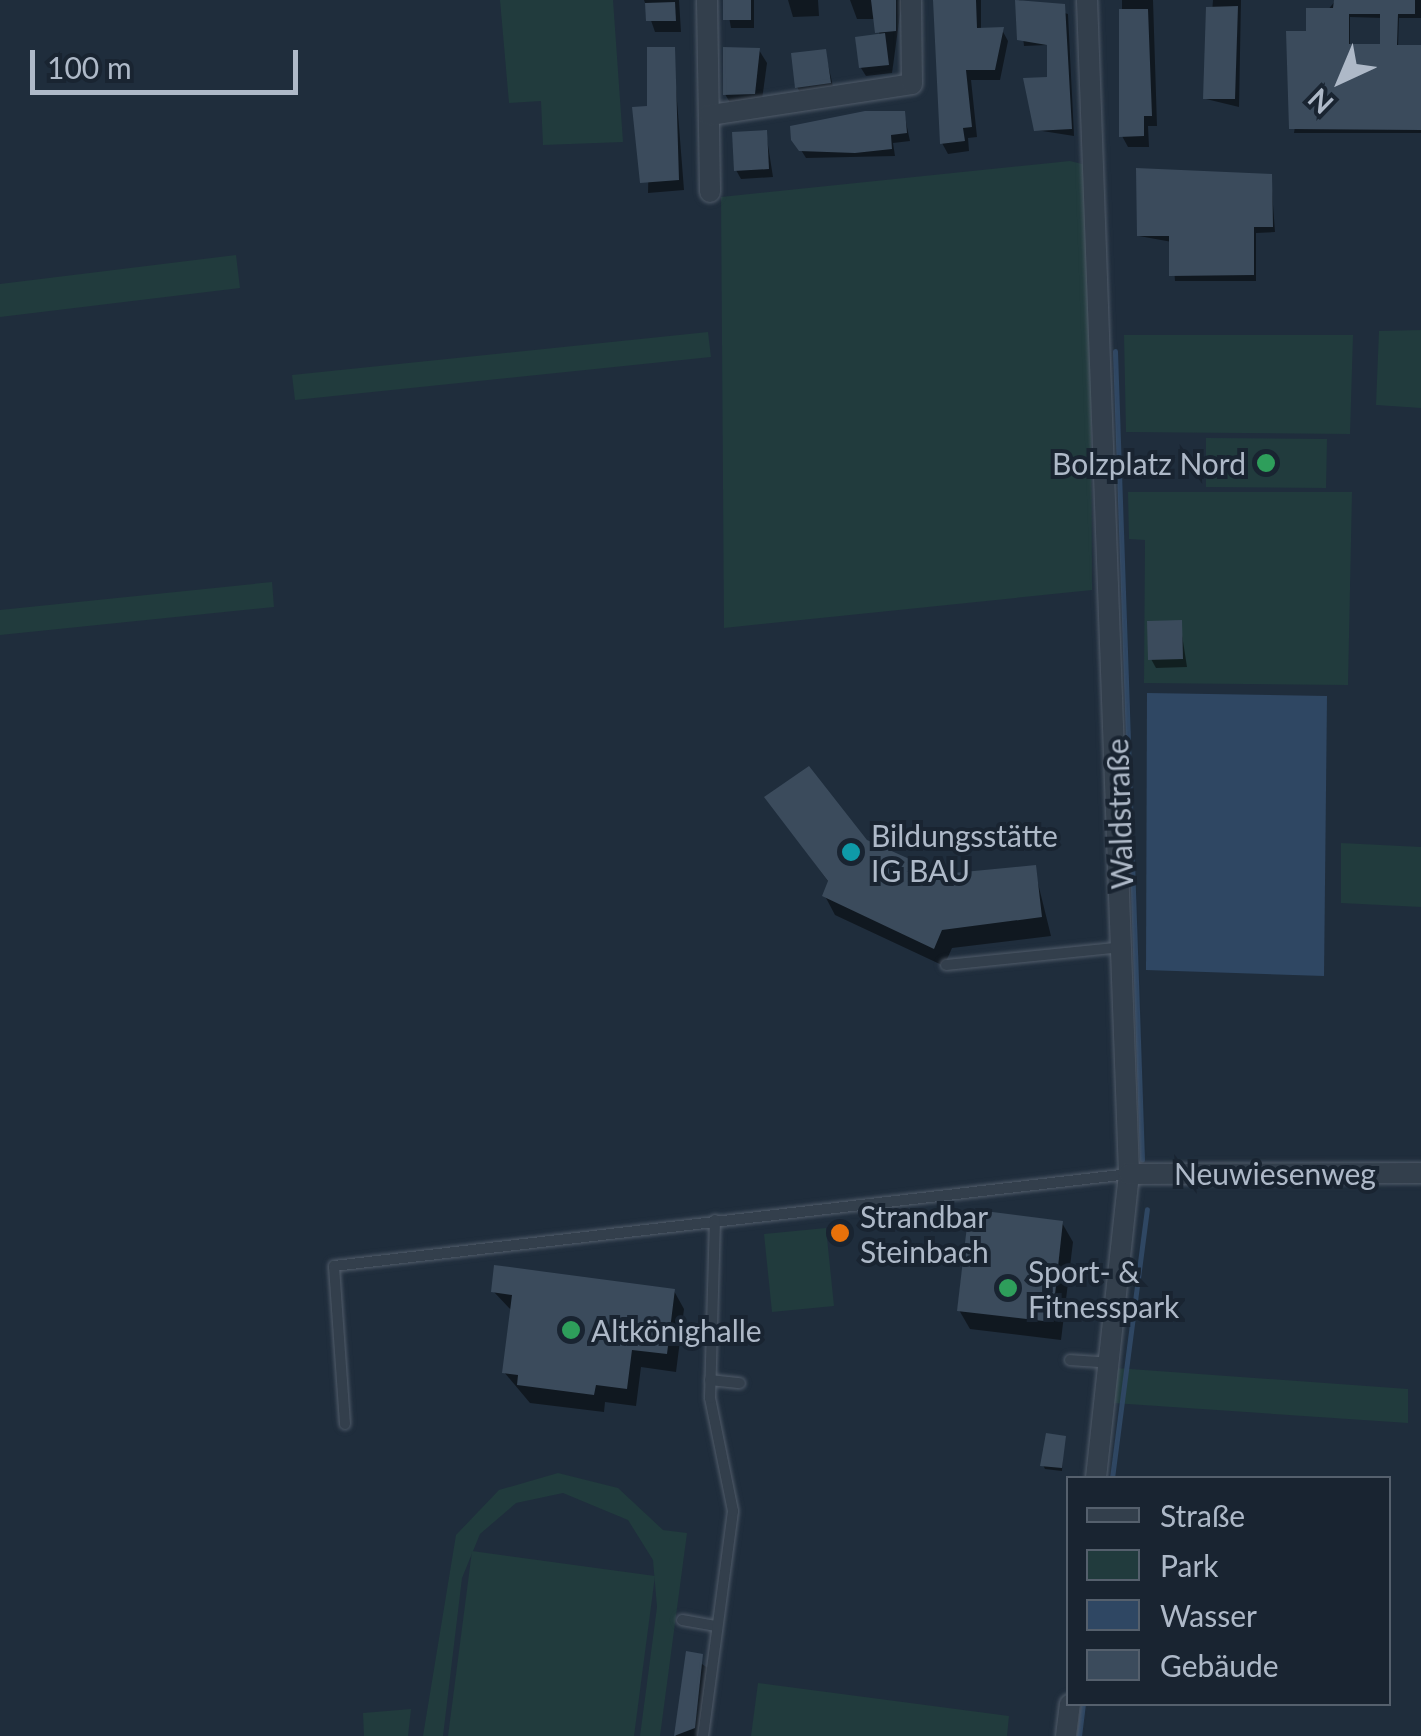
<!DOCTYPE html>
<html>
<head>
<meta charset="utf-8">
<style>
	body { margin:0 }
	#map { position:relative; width:1421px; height:1736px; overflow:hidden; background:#1f2d3c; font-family:Lato,sans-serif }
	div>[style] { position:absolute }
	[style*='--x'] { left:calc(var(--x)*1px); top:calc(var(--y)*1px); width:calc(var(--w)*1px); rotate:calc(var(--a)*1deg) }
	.green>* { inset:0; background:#213b3d }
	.water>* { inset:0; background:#2f4763 }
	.shadow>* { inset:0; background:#0007 }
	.stream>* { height:5px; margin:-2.5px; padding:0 2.5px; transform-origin:2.5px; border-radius:2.5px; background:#2f4763 }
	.building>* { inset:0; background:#3b4b5c }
	.roads { filter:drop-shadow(0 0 2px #515c6a) drop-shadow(0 0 2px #515c6a) }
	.service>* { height:10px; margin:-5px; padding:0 5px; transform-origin:5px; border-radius:5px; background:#333f4c }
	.minor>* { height:20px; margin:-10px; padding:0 10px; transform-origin:10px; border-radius:10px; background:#333f4c }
	.dots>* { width:28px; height:28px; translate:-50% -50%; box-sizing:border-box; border:5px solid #192431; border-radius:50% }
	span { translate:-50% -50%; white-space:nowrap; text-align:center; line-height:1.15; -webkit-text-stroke:8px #192431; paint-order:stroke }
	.poi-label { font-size:30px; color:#aeb9c8 }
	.right { translate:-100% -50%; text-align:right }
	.left { translate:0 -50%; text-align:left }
	.street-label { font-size:30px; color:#aeb9c8 }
	.legend { position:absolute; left:1066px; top:1476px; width:325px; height:230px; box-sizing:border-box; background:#192431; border:2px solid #55606d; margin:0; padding:12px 18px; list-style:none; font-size:30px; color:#aeb9c8 }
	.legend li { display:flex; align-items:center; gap:20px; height:50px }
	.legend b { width:50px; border:2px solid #55606d }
	.north { position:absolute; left:1291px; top:30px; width:100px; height:100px; -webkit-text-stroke:8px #192431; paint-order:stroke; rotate:224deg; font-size:28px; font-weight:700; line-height:40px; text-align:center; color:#aeb9c8 }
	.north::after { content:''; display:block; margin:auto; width:35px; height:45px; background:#aeb9c8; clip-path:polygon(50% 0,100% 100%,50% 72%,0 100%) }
	.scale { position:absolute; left:30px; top:50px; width:268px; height:45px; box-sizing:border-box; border:5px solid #aeb9c8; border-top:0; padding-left:12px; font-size:30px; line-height:35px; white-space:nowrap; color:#aeb9c8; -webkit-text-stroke:8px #192431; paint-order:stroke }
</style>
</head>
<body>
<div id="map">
	<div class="green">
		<div style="clip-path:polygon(500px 0,613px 0,623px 142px,543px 145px,541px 101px,509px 103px)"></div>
		<div style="clip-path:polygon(1070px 161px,1090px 166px,1092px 590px,724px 628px,721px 197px)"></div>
		<div style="clip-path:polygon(236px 255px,240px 288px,0 317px,0 284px)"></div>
		<div style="clip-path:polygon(1421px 330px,1421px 408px,1376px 405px,1379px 331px)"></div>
		<div style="clip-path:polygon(708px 332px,711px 357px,295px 400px,292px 375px)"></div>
		<div style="clip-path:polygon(1124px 335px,1353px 335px,1350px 434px,1126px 432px)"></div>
		<div style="clip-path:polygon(1206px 438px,1327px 439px,1326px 488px,1206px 487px)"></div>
		<div style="clip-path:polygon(1128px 492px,1352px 492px,1348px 685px,1144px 683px,1145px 540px,1129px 539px)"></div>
		<div style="clip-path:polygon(272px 582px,274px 607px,0 635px,0 610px)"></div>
		<div style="clip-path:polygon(1341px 843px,1421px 847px,1421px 907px,1341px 903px)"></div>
		<div style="clip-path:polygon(826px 1228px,834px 1306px,772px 1312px,764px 1234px)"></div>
		<div style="clip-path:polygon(1116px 1368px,1408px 1389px,1408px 1423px,1113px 1403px)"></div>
		<div style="clip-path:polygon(558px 1473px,618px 1488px,663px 1530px,687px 1533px,660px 1736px,640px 1736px,657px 1607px,653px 1560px,628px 1520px,563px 1493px,516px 1503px,480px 1534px,462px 1578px,443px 1736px,423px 1736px,456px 1535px,499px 1490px)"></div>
		<div style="clip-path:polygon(472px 1551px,655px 1576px,634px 1736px,448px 1736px)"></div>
		<div style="clip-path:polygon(758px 1683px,1009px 1716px,1007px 1736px,751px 1736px)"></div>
		<div style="clip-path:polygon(411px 1709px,408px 1736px,364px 1736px,363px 1713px)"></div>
	</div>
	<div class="water">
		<div style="clip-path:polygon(1147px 693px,1327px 696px,1324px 976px,1146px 970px)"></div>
	</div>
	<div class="shadow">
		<div style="clip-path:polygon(644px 0,679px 0,681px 32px,655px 32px)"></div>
		<div style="clip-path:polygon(726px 0,754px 0,754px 28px,731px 28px)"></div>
		<div style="clip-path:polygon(788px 0,818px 0,819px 16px,793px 17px)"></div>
		<div style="clip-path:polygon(850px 0,902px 0,892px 73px,866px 76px,861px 68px,880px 36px,876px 19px,857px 19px)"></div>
		<div style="clip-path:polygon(937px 0,981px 0,981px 31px,1002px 30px,1008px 41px,1000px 80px,971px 80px,977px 137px,968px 138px,969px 151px,948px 154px,942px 143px)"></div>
		<div style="clip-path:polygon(1019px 0,1068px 14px,1074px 136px,1036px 130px,1050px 79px,1047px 45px,1024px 46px)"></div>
		<div style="clip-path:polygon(1122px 0,1153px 0,1157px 126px,1148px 126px,1149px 147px,1128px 147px,1122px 136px)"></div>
		<div style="clip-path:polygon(1213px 0,1241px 0,1239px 107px,1206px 99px)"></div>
		<div style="clip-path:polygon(evenodd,1336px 0,1421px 0,1421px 18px,1399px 18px,1398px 47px,1421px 47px,1421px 133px,1294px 133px,1309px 33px,1336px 0,1350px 17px,1383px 18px,1383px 47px,1350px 47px,1350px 17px)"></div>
		<div style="clip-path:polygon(673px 50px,684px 190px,648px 193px,650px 108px)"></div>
		<div style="clip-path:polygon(759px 50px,767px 63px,761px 107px,733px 108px,725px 94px)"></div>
		<div style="clip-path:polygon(825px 51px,834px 91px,802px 96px,797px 87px)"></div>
		<div style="clip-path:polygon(904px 113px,910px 141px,893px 143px,895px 156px,806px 158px,801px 150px)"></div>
		<div style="clip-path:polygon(766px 133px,773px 177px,741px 179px,736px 170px)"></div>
		<div style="clip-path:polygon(1271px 177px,1275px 232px,1256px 233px,1256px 281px,1175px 281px,1172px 242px,1139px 236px)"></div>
		<div style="clip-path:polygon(1180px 622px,1187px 667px,1156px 668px,1151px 659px)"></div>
		<div style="clip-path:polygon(767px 798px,943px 876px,1034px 867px,1051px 936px,952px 948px,944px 966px,835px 915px,825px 896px,830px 884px)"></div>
		<div style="clip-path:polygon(1062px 1223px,1073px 1242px,1061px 1340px,970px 1329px,959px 1310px)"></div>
		<div style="clip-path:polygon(674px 1291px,684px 1309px,676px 1372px,641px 1367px,636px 1406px,605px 1402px,604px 1412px,530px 1403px,504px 1372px,512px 1311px,494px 1292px)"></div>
		<div style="clip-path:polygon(1064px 1438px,1062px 1471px,1045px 1469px,1043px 1465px)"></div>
		<div style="clip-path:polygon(688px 1654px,709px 1669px,700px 1736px,676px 1736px)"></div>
	</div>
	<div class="stream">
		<div style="--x:1115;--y:351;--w:809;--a:88.09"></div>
		<div style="--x:1112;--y:1478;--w:271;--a:-82.6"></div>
		<div style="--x:1079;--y:1736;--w:32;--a:-83"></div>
	</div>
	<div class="building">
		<div style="clip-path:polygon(723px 0,751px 0,751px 20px,723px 20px)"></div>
		<div style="clip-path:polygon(871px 0,896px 0,896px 31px,875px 33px)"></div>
		<div style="clip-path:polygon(933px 0,976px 0,977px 28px,1004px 27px,995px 70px,966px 70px,972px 127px,963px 128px,965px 141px,940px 144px)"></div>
		<div style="clip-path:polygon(1015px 0,1065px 4px,1072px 129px,1034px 131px,1023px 78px,1047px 77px,1047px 45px,1017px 40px)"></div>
		<div style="clip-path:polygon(evenodd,1334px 0,1415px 0,1415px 14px,1398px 14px,1397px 45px,1421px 45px,1421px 130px,1289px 129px,1286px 31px,1306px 31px,1306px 8px,1333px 8px,1334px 0,1349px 14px,1380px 14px,1380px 44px,1349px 44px,1349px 14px)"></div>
		<div style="clip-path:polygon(675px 2px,676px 21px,646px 21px,645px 3px)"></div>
		<div style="clip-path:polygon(1238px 6px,1235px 99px,1203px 99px,1206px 7px)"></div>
		<div style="clip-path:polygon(1119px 9px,1148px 9px,1152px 116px,1144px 116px,1144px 136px,1119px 137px)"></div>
		<div style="clip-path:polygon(885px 33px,889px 65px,859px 68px,855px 37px)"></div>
		<div style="clip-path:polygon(647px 47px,675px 47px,679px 180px,640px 183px,632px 107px,647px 106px)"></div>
		<div style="clip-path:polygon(723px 47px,760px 48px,755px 94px,723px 95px)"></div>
		<div style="clip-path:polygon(826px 49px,831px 83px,795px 88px,791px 53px)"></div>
		<div style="clip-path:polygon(865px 111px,905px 111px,907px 133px,891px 135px,892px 149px,855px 153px,799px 151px,791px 140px,790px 126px)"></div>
		<div style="clip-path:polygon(767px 130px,769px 169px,734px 171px,732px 132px)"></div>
		<div style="clip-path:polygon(1136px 168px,1272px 174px,1273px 227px,1254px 227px,1254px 275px,1169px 276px,1169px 236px,1137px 236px)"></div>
		<div style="clip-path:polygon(1182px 620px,1183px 659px,1148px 660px,1147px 621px)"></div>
		<div style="clip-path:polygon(809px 766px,867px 840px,943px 874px,1036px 865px,1042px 917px,942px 930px,934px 949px,822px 896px,828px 881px,764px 797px)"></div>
		<div style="clip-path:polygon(969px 1209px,1063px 1221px,1052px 1322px,957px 1311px)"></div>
		<div style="clip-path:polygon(494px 1265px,675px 1289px,667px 1354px,632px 1350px,627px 1389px,596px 1385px,594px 1395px,517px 1385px,518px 1375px,502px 1373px,512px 1295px,491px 1292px)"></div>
		<div style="clip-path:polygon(1046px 1433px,1066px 1436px,1062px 1468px,1040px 1466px)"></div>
		<div style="clip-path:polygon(686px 1651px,703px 1654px,695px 1728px,674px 1736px)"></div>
	</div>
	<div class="roads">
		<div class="service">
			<div style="--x:946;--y:965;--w:177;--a:-5.8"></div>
			<div style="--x:1070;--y:1360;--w:39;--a:4"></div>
			<div style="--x:710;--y:1380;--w:30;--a:6"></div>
			<div style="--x:345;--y:1424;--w:158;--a:-94"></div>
			<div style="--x:334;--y:1266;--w:800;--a:-6.6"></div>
			<div style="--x:682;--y:1620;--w:35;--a:10"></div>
			<div style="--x:703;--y:1736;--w:227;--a:-82.4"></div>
			<div style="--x:733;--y:1511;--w:115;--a:-101.5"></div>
			<div style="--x:710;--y:1398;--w:178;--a:-88.4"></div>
		</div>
		<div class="minor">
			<div style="--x:707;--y:0;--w:192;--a:89.1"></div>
			<div style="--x:1087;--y:0;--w:1175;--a:87.95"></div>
			<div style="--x:1129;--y:1174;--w:306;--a:96.2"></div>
			<div style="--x:710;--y:115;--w:204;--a:-8.7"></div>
			<div style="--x:912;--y:84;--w:84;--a:-90.7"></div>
			<div style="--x:1129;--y:1174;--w:292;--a:-0.2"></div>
			<div style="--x:1066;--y:1736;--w:32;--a:-83"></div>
		</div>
	</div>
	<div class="dots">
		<div style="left:1266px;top:463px;background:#2e9e5b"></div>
		<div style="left:851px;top:852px;background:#0f9aa8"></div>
		<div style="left:840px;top:1233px;background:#e8710a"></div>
		<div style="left:1008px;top:1288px;background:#2e9e5b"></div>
		<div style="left:571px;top:1330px;background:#2e9e5b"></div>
	</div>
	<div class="poi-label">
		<span class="right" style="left:1246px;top:463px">Bolzplatz Nord</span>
		<span class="left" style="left:871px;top:852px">Bildungsstätte<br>IG BAU</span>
		<span class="left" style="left:860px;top:1233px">Strandbar<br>Steinbach</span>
		<span class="left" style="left:1028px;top:1288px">Sport- &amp;<br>Fitnesspark</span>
		<span class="left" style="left:591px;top:1330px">Altkönighalle</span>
	</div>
	<div class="street-label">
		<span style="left:1119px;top:814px;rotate:-92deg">Waldstraße</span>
		<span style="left:1275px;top:1173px">Neuwiesenweg</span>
	</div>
	<ul class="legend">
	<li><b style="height:12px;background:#333f4c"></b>Straße</li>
	<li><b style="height:28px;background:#213b3d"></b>Park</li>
	<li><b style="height:28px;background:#2f4763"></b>Wasser</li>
	<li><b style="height:28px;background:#3b4b5c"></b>Gebäude</li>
	</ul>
	<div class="north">N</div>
	<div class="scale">100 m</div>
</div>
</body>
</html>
